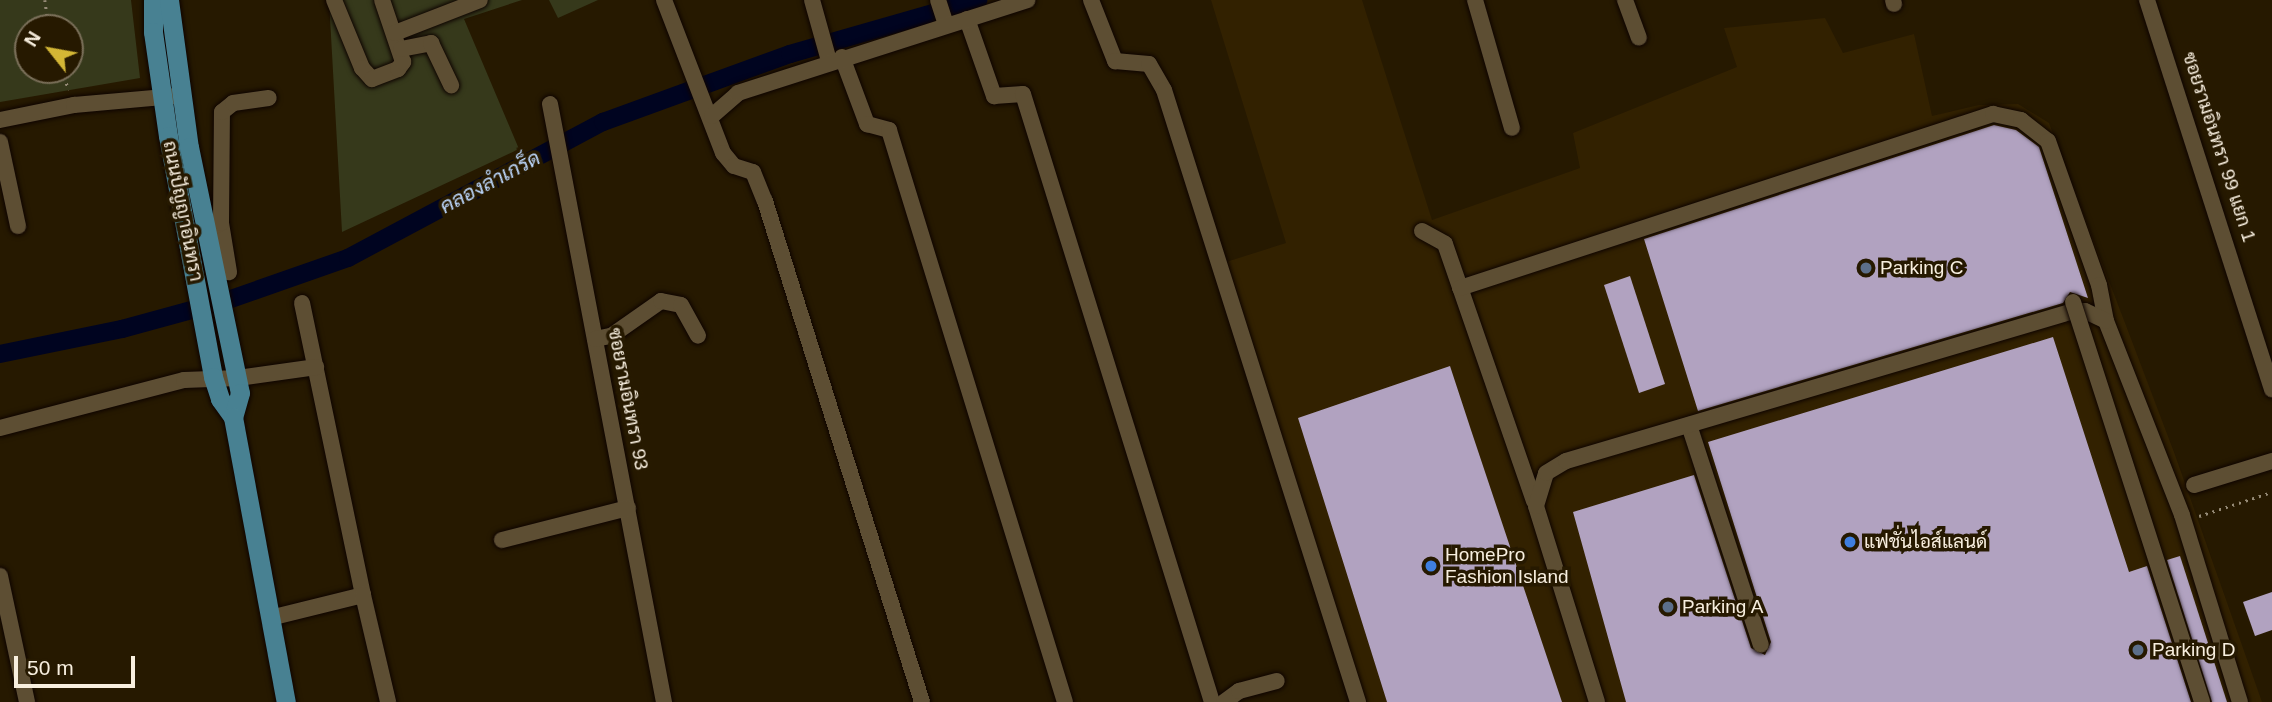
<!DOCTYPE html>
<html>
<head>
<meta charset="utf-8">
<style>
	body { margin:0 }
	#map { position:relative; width:2272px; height:702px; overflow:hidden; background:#261900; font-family:Helvetica,Sarabun,sans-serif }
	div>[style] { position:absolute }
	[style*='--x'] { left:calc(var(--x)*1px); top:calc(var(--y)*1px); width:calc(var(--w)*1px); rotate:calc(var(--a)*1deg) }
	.built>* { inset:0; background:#322100 }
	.green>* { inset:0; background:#36391b }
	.canal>* { height:18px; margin:-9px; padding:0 9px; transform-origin:9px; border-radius:9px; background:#000420 }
	.building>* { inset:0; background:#b1a2c0 }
	.path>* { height:2.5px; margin-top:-1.25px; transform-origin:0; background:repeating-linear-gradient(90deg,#958a76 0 2px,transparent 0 7px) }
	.roads { filter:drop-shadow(0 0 2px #0e0400) drop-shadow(0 0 2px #0e0400) }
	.minor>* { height:16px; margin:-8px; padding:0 8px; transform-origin:8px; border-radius:8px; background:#5d4e33 }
	.major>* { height:19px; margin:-9.5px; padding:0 9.5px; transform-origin:9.5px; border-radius:9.5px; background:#488192 }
	.bridges { filter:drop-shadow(0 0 2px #0e0400) drop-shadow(0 0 2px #0e0400) }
	.minor-bridge>* { height:16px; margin:-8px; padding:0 8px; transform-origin:8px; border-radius:8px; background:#5d4e33 }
	.dots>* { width:19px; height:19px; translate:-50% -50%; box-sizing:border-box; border:4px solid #261900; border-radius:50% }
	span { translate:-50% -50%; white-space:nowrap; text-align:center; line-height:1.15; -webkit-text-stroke:7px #261900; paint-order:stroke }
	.street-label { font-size:19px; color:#f8efdf }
	.poi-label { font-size:19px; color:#f8efdf }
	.left { translate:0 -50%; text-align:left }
	.water-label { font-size:21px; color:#bdd8fd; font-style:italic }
	.north { position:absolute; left:14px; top:14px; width:70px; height:70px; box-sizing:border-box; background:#261900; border:2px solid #7a6f59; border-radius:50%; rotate:301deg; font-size:19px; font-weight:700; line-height:28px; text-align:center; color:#f8efdf }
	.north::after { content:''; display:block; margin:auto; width:24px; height:32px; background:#d3b635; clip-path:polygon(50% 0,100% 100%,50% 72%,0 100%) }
	.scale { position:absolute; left:14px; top:656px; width:121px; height:32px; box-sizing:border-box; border:4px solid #f8efdf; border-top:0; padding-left:9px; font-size:21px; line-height:24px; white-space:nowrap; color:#f8efdf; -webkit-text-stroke:5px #261900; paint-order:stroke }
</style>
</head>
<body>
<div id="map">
	<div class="built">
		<div style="clip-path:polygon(1211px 0,1362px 0,1432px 220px,1580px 168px,1573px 133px,1737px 67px,1724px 28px,1825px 18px,1843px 53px,1914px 34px,1932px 116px,1979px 105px,2018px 104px,2049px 123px,2174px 452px,2262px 702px,1362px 702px,1223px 263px,1286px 243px)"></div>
	</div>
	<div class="green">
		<div style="clip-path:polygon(evenodd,0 0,131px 0,140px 78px,0 102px,0 0,28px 28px,70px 28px,70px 70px,28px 70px,28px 28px)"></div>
		<div style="clip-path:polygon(329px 0,522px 0,464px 19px,519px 149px,342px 232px)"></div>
		<div style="clip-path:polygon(549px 0,598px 0,558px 18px)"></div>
	</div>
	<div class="canal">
		<div style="--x:0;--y:354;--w:125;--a:-11.6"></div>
		<div style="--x:122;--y:329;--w:110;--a:-15.3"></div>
		<div style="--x:228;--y:300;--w:127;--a:-19.3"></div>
		<div style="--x:348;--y:258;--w:289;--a:-28.1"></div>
		<div style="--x:603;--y:122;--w:199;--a:-20"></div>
		<div style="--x:790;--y:54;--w:196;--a:-16"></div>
	</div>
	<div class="building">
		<div style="clip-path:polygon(1994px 125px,2016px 130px,2039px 147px,2088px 298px,2070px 292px,2063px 303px,1698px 411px,1644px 239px)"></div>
		<div style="clip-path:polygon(1630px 276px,1665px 384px,1639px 393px,1604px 285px)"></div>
		<div style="clip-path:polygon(2053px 337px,2129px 572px,2147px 566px,2191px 702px,1626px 702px,1573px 512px,1694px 475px,1751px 648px,1765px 655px,1771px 642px,1708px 442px)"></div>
		<div style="clip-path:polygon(1450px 366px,1471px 430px,1562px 702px,1387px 702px,1298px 418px)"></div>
		<div style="clip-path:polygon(2180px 556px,2227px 702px,2212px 702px,2167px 560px)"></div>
		<div style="clip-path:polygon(2272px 592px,2272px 630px,2255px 636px,2243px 602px)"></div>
	</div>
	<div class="path">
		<div style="--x:45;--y:0;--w:28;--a:82"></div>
		<div style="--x:62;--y:70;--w:21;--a:71"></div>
		<div style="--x:2199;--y:516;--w:77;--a:-18.2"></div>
	</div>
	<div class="roads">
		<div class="minor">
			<div style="--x:334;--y:0;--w:74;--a:67.6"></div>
			<div style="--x:362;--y:68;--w:15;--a:48"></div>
			<div style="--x:372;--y:79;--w:28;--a:-21"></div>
			<div style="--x:398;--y:69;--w:9;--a:-54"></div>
			<div style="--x:403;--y:62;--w:65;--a:-108.7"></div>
			<div style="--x:664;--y:0;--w:164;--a:68.9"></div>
			<div style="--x:723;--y:153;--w:17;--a:50"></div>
			<div style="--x:734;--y:166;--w:20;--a:18"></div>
			<div style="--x:753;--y:172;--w:31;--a:68"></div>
			<div style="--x:765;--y:201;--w:525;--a:72.6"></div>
			<div style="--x:812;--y:0;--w:63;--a:74.4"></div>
			<div style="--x:938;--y:0;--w:26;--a:72"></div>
			<div style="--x:1091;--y:0;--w:66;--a:68.5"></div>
			<div style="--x:1115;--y:61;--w:34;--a:5"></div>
			<div style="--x:1149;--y:64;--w:30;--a:60"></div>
			<div style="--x:1164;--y:90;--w:642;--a:72.41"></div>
			<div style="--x:1475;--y:0;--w:133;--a:73.9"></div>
			<div style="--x:1625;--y:0;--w:40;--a:69.8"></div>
			<div style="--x:1893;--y:0;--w:4;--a:76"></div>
			<div style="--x:2147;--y:0;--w:409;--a:72.2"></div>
			<div style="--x:967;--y:19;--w:82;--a:70.7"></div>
			<div style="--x:994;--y:96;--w:29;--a:-4"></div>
			<div style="--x:1023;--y:94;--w:637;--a:72.73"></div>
			<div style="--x:395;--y:33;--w:91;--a:-21.2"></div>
			<div style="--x:401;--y:49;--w:31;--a:-11"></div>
			<div style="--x:431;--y:43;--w:47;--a:64.5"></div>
			<div style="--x:842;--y:57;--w:72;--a:69.5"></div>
			<div style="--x:867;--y:124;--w:23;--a:15"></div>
			<div style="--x:889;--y:130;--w:598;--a:72.9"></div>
			<div style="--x:550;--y:104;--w:609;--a:79.21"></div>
			<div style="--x:712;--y:116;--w:35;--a:-41"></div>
			<div style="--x:738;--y:93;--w:304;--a:-17.8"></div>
			<div style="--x:0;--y:120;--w:76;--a:-11.5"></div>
			<div style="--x:74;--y:105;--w:100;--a:-5.1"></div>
			<div style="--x:0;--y:142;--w:86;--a:77.9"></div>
			<div style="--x:221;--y:223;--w:50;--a:80.7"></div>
			<div style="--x:204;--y:230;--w:18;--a:-22"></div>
			<div style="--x:221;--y:223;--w:111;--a:-89.5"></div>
			<div style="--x:222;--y:112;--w:14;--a:-39"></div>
			<div style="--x:233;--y:103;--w:36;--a:-8"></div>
			<div style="--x:1422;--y:231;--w:26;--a:29"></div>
			<div style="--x:1445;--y:244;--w:272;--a:70.9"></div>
			<div style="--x:1460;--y:288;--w:561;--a:-18.08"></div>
			<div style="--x:1993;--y:114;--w:29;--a:12"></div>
			<div style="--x:2021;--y:120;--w:34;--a:38"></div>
			<div style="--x:2048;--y:141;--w:153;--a:70.5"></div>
			<div style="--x:2099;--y:285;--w:37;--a:79"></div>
			<div style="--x:2106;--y:321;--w:208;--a:68.6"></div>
			<div style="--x:2182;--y:515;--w:196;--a:72.8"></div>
			<div style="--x:302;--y:303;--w:298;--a:78.2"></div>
			<div style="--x:595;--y:339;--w:16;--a:-11"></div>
			<div style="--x:611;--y:336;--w:61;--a:-35"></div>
			<div style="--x:661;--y:301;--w:20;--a:11"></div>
			<div style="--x:681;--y:305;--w:35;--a:61"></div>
			<div style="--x:1689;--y:425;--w:231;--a:71.9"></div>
			<div style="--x:0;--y:428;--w:190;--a:-14.6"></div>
			<div style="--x:184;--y:380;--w:54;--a:-2.1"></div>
			<div style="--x:238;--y:378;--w:79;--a:-8"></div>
			<div style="--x:2194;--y:485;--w:82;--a:-17.1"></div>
			<div style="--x:502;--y:540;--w:130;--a:-14.3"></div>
			<div style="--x:0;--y:576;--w:129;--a:77.9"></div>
			<div style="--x:270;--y:618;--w:96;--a:-13.9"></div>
			<div style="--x:363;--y:595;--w:110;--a:76.8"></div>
			<div style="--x:1224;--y:702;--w:19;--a:-36"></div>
			<div style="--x:1239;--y:691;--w:39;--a:-15"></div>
			<div style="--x:1597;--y:702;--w:205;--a:-107.3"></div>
			<div style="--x:1536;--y:506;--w:34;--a:-73"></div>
			<div style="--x:1546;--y:473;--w:23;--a:-31"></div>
			<div style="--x:1566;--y:461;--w:526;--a:-16.47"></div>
			<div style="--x:2070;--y:312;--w:15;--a:-4"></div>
			<div style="--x:2085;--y:311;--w:23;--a:25"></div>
		</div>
		<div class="major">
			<div style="--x:153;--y:0;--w:32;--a:90"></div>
			<div style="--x:153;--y:32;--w:105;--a:81.8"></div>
			<div style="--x:168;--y:136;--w:245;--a:79.4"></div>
			<div style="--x:213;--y:377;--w:23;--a:72"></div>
			<div style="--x:220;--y:399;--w:22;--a:54"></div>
			<div style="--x:169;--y:0;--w:148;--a:82.3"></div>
			<div style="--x:189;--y:147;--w:251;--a:78.3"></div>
			<div style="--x:240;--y:393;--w:25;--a:106"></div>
			<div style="--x:233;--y:417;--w:290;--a:79.5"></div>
		</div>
	</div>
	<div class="bridges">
		<div class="minor-bridge">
			<div style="--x:2073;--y:302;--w:420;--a:72.1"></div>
		</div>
	</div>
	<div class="dots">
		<div style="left:1866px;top:268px;background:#5c6f8a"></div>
		<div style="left:1850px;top:542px;background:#3f7fe0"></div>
		<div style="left:1431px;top:566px;background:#3f7fe0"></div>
		<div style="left:1668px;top:607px;background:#5c6f8a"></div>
		<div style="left:2138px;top:650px;background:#5c6f8a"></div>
	</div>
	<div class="street-label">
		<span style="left:2219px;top:147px;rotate:72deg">ซอยรามอินทรา 99 แยก 1</span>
		<span style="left:183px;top:211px;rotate:79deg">ถนนปัญญาอินทรา</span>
		<span style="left:628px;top:399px;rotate:79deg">ซอยรามอินทรา 93</span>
	</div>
	<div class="poi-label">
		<span class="left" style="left:1880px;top:268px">Parking C</span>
		<span class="left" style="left:1864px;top:542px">แฟชั่นไอส์แลนด์</span>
		<span class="left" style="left:1445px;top:566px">HomePro<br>Fashion Island</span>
		<span class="left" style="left:1682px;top:607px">Parking A</span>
		<span class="left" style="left:2152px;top:650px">Parking D</span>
	</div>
	<div class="water-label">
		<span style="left:490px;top:182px;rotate:-28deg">คลองลำเกร็ด</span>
	</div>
	<div class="north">N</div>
	<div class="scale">50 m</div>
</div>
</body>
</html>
